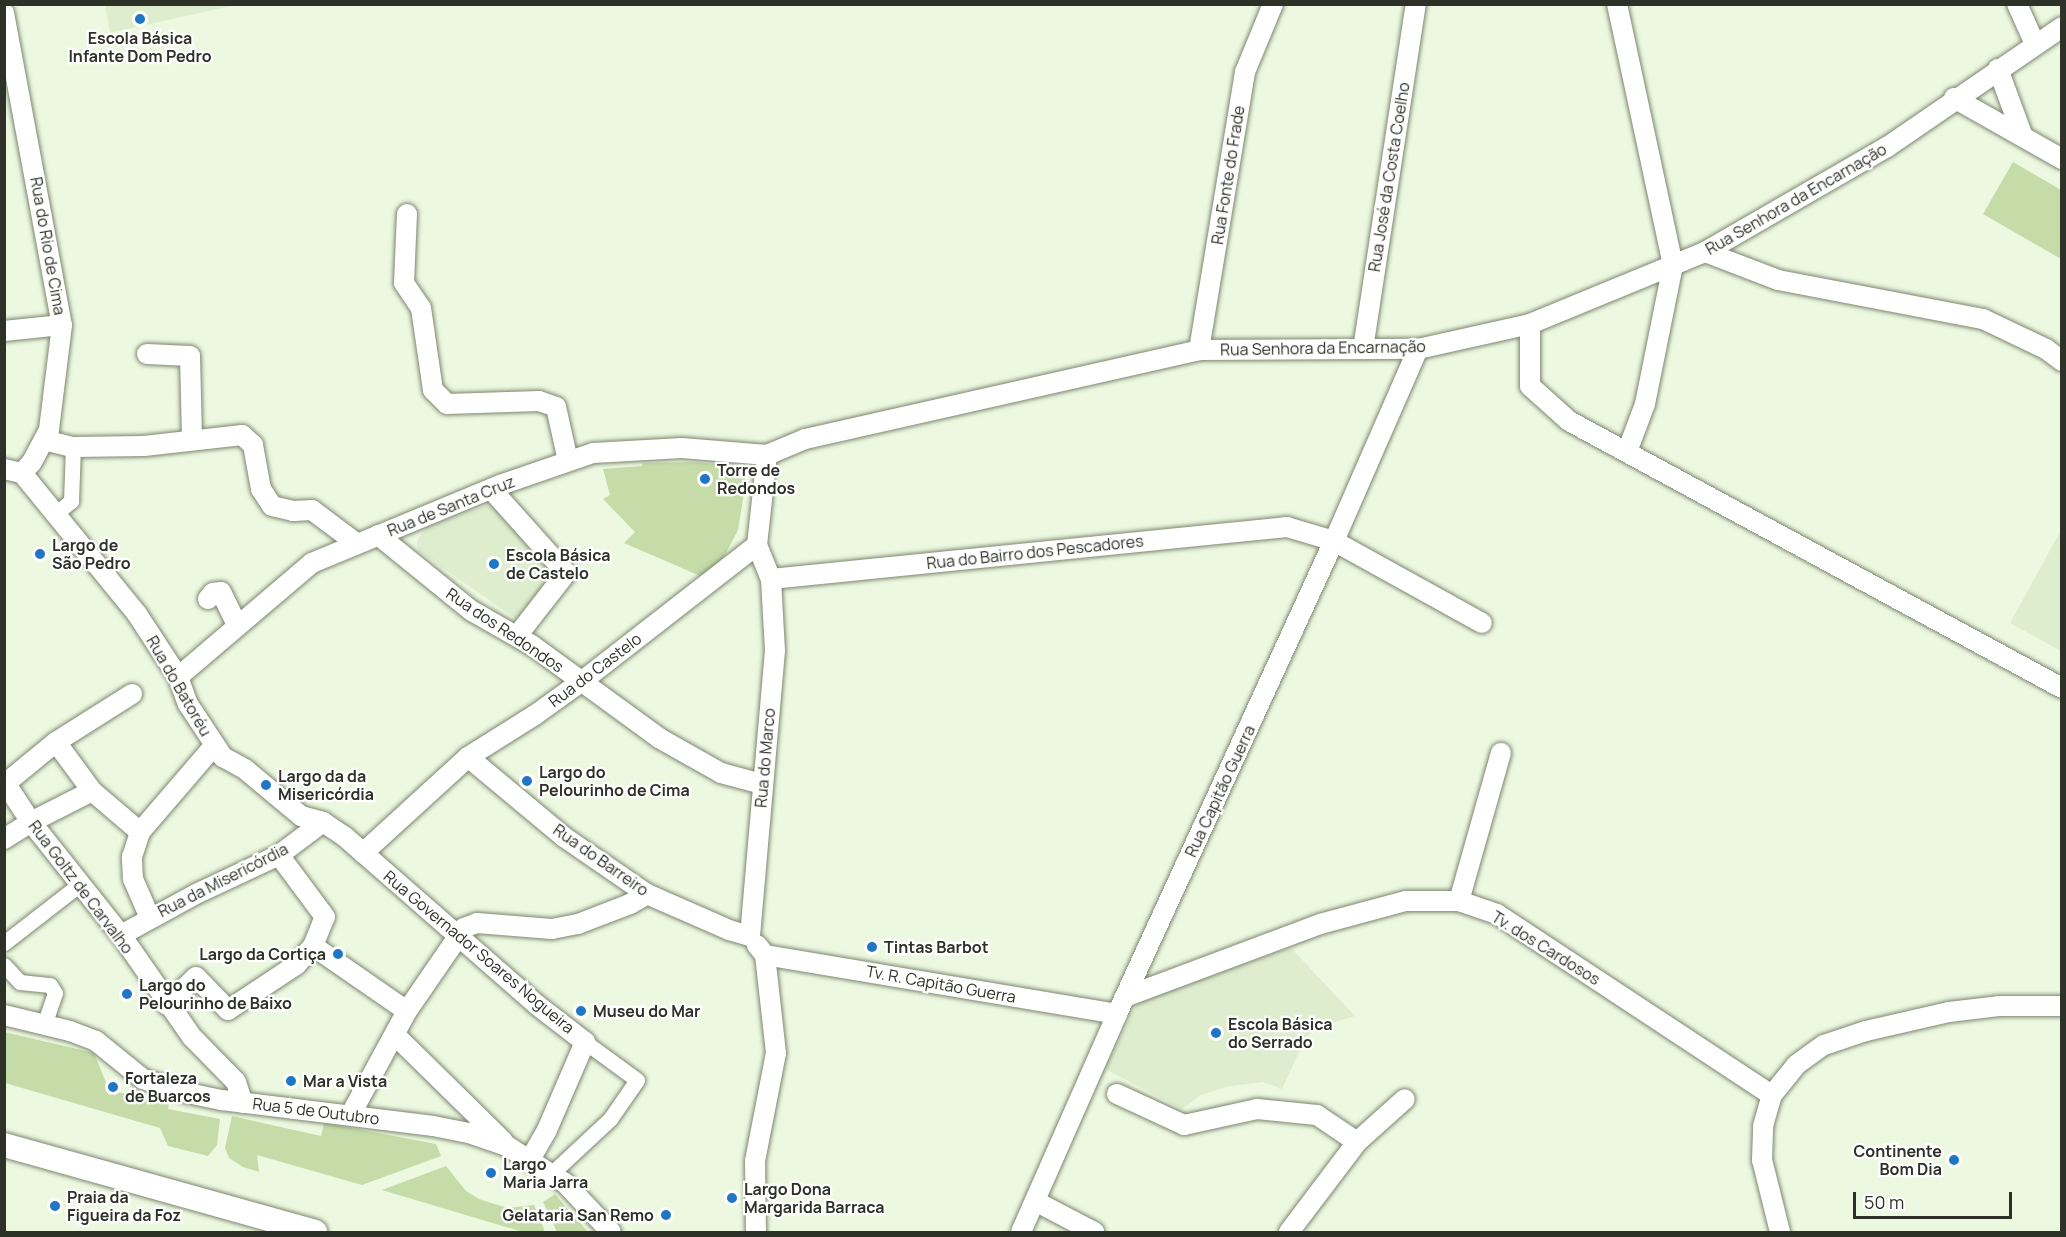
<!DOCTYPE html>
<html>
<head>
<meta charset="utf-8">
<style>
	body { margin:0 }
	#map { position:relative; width:2066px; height:1237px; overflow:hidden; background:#edf8e0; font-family:Manrope,sans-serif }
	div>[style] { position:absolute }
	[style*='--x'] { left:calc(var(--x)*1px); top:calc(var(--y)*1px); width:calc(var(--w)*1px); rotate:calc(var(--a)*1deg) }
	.built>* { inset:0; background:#dfedcf }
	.green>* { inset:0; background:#c5dca8 }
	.roads { filter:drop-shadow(0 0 2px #7c8670) drop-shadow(0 0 2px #7c8670) }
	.pedestrian>* { height:15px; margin:-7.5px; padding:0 7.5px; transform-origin:7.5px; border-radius:7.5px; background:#fff }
	.minor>* { height:20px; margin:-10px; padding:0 10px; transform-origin:10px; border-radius:10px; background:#fff }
	.tertiary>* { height:24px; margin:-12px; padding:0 12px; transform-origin:12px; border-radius:12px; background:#fff }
	.dots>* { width:16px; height:16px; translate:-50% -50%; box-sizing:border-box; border:3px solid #fff; border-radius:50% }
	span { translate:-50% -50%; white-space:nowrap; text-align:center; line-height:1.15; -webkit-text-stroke:4.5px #fff; paint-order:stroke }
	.poi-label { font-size:16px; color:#2d3128; font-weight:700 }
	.left { translate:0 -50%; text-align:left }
	.right { translate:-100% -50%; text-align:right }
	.street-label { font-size:16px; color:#2d3128 }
	.frame { position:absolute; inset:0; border:6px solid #2d3128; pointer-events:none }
	.scale { position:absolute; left:1853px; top:1192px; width:159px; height:27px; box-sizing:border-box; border:3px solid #2d3128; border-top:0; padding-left:8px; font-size:18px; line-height:21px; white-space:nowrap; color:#2d3128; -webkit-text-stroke:4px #fff; paint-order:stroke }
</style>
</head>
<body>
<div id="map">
	<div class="built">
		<div style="clip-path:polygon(105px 4px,235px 4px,235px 5px,110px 33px)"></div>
		<div style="clip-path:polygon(496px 502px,558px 571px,518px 620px,418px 551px,417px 541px,427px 526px)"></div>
		<div style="clip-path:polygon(2061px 530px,2062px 651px,2061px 651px,2010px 623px)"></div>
		<div style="clip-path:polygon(1291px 948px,1355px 1016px,1315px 1028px,1305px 1039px,1282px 1089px,1263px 1082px,1230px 1086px,1201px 1095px,1182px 1109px,1105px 1069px,1139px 999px)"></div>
	</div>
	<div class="green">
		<div style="clip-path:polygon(2013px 162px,2061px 190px,2061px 259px,1983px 214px)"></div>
		<div style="clip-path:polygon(692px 462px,727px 465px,739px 470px,746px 481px,738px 530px,725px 555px,705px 578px,624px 543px,635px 532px,603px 499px,610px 495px,603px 469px,642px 466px,643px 463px)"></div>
		<div style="clip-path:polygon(4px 1032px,94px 1053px,109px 1090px,169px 1103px,168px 1109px,220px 1119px,217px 1145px,208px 1156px,168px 1146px,160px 1128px,5px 1083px)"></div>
		<div style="clip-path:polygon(232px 1116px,321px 1136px,324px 1123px,436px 1144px,441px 1156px,362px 1185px,257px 1155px,259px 1172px,243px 1167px,229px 1158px,225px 1148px)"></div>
		<div style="clip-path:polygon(446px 1166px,466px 1191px,479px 1199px,507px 1208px,534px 1205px,544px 1229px,543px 1232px,523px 1232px,382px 1190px)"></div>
		<div style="clip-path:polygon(555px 1194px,559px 1199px,588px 1232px,557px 1232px,543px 1202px)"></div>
	</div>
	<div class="roads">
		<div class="pedestrian">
			<div style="--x:55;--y:514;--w:21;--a:-39"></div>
			<div style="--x:71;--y:501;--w:54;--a:-87.9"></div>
			<div style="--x:4;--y:943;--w:96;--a:-37.8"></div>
			<div style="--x:4;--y:965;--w:23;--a:47"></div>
			<div style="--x:20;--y:982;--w:30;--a:6"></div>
			<div style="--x:50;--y:985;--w:9;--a:58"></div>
			<div style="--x:55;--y:993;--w:34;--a:109"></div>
			<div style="--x:551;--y:1174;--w:81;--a:-43"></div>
			<div style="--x:610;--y:1119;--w:47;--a:-55.3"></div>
			<div style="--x:637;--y:1080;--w:64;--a:-143.8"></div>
		</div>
		<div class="minor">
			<div style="--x:1617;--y:4;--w:267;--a:77.9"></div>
			<div style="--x:1673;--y:265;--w:142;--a:101.4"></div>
			<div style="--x:1645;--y:404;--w:51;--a:110.6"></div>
			<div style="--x:2017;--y:4;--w:44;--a:65.8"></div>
			<div style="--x:4;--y:13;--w:317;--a:79.5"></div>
			<div style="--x:62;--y:325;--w:106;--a:97.1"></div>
			<div style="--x:49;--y:430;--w:36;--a:118"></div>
			<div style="--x:32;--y:462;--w:15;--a:132"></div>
			<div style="--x:1998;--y:69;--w:72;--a:69.8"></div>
			<div style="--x:1954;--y:98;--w:124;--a:29.5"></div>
			<div style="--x:407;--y:214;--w:69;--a:92.5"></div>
			<div style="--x:404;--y:283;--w:30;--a:56"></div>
			<div style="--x:421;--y:308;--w:83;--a:81.7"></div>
			<div style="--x:433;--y:390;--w:20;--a:45"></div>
			<div style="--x:447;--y:404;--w:92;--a:-1.9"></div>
			<div style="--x:539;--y:401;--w:18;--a:19"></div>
			<div style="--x:556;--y:407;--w:55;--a:77.5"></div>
			<div style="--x:1705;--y:252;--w:78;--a:21"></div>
			<div style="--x:1778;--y:280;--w:209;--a:10.8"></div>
			<div style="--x:1983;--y:319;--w:70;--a:25.5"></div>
			<div style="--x:2046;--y:349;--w:20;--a:37"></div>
			<div style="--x:1530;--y:324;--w:62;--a:90"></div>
			<div style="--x:1530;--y:386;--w:52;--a:41.9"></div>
			<div style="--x:1569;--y:421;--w:561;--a:28.44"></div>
			<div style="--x:4;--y:331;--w:58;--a:-5.9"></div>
			<div style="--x:1363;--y:349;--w:349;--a:-81.3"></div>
			<div style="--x:1199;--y:350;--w:282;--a:-80.6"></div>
			<div style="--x:1245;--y:72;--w:74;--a:-67.6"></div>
			<div style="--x:147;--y:354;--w:43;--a:2.7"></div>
			<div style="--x:190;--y:356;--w:83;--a:88.6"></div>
			<div style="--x:44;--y:440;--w:30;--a:14"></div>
			<div style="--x:73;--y:447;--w:71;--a:-0.8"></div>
			<div style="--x:144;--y:446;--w:99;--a:-6.4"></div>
			<div style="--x:242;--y:435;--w:15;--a:42"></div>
			<div style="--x:253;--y:445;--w:45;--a:79.7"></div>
			<div style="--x:261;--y:489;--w:20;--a:57"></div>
			<div style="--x:272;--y:506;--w:22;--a:13"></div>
			<div style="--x:293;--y:511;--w:19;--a:-3"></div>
			<div style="--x:312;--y:510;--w:55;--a:36.9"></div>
			<div style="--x:4;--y:469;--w:18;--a:13"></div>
			<div style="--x:22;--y:473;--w:182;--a:50.8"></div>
			<div style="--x:137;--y:614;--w:75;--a:56.9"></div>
			<div style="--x:178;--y:677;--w:29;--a:70"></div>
			<div style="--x:188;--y:704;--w:64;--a:56.6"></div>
			<div style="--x:223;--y:757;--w:26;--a:29"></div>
			<div style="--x:246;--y:770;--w:72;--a:39.9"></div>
			<div style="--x:301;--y:816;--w:23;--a:15"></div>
			<div style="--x:323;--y:822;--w:25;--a:34"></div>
			<div style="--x:344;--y:836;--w:257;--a:41.2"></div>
			<div style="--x:537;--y:1005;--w:61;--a:37.6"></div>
			<div style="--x:585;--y:1042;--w:96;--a:113.4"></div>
			<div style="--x:547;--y:1130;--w:34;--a:120"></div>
			<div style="--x:491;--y:489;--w:113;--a:48.2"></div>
			<div style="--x:566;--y:573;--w:80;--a:127.9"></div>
			<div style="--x:378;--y:535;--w:121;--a:39"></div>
			<div style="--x:472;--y:611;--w:70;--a:29.8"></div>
			<div style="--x:533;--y:646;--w:156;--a:36.1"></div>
			<div style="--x:659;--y:738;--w:71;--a:29.4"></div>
			<div style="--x:721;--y:773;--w:42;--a:15"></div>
			<div style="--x:757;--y:545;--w:37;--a:68"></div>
			<div style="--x:771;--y:579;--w:519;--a:-5.75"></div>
			<div style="--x:1287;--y:527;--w:49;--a:16.6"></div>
			<div style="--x:1334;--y:541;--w:169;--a:29"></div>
			<div style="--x:208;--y:599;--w:8;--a:-50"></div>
			<div style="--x:213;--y:593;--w:8;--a:-7"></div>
			<div style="--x:221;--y:592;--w:37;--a:64"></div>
			<div style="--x:178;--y:677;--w:176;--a:-40.4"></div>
			<div style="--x:312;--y:563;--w:204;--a:-22.5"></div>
			<div style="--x:500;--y:485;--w:98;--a:-19"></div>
			<div style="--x:593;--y:453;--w:89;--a:-3.2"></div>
			<div style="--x:682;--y:448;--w:85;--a:4.7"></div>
			<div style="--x:767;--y:455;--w:41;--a:-22.8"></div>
			<div style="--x:805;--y:439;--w:404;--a:-12.7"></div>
			<div style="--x:1199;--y:350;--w:219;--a:-0.3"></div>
			<div style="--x:1418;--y:349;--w:115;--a:-12.6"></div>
			<div style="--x:1530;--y:324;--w:189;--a:-22.4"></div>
			<div style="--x:1705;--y:252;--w:210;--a:-30"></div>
			<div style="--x:1887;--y:147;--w:212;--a:-34.4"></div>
			<div style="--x:56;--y:742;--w:61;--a:53.7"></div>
			<div style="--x:92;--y:791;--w:63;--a:40.5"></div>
			<div style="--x:468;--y:757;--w:125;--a:39.8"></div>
			<div style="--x:564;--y:837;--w:101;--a:34.5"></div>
			<div style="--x:647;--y:894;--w:90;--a:23.7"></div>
			<div style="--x:729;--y:930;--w:22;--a:16"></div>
			<div style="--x:4;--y:781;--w:49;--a:56.6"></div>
			<div style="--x:31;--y:822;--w:144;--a:51.5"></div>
			<div style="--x:121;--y:935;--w:124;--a:55.2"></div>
			<div style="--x:192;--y:1037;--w:63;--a:45.6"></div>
			<div style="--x:236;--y:1082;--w:22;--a:72"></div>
			<div style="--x:6;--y:783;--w:65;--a:-39.4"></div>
			<div style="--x:56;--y:742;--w:90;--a:-32.3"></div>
			<div style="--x:4;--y:839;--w:32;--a:-32"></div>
			<div style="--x:31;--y:822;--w:68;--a:-26.9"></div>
			<div style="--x:363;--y:853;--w:142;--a:-42.4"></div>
			<div style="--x:468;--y:757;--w:79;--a:-32.1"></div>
			<div style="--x:535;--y:715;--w:57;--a:-35.7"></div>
			<div style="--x:581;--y:682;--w:223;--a:-37.9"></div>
			<div style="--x:757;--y:545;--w:91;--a:-83.7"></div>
			<div style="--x:1459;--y:901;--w:154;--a:-74.2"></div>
			<div style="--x:150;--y:918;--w:43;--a:-113.6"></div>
			<div style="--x:133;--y:879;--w:22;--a:-93"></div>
			<div style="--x:132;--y:857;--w:26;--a:-72"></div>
			<div style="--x:140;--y:832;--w:113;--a:-49.3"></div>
			<div style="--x:121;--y:935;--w:85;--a:-28.7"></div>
			<div style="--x:196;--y:894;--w:92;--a:-25.2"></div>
			<div style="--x:279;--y:855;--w:55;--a:-36.9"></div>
			<div style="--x:750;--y:936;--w:286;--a:-85"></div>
			<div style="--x:775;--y:651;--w:72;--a:-93.2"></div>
			<div style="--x:313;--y:946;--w:114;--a:34.7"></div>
			<div style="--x:765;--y:955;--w:357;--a:9.5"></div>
			<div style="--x:1125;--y:997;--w:208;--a:-20.5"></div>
			<div style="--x:1320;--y:924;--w:89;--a:-15"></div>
			<div style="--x:1406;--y:901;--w:53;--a:0"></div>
			<div style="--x:1459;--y:901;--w:40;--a:18.9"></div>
			<div style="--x:1497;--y:914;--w:329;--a:33.4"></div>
			<div style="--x:167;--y:1005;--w:40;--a:-44"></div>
			<div style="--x:196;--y:977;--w:46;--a:45.9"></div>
			<div style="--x:228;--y:1010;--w:82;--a:-33.5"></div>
			<div style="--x:296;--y:965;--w:25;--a:-48"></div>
			<div style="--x:313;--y:946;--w:31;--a:-68"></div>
			<div style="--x:325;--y:917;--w:77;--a:-126.6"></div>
			<div style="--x:4;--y:1015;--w:68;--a:13.6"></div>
			<div style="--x:70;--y:1031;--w:28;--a:21"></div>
			<div style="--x:96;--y:1041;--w:60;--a:39"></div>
			<div style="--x:143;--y:1079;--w:42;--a:18"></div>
			<div style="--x:183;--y:1092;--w:40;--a:12"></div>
			<div style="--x:222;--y:1100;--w:213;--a:7"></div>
			<div style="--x:433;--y:1126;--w:37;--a:11"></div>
			<div style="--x:469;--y:1133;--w:40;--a:18.9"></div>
			<div style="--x:507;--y:1146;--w:69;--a:32.5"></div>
			<div style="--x:565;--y:1183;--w:67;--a:46.8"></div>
			<div style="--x:396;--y:1036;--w:150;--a:44.5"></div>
			<div style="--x:1117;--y:1094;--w:74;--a:24.8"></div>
			<div style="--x:1184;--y:1125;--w:75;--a:-12.4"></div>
			<div style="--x:1257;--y:1109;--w:60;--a:5.7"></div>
			<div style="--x:1317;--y:1115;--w:48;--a:34"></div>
			<div style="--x:351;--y:1114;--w:117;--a:-61.5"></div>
			<div style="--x:407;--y:1011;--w:101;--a:-55.5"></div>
			<div style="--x:464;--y:928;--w:14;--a:-21"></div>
			<div style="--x:477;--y:923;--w:75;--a:4.6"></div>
			<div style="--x:552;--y:929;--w:26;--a:-11"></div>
			<div style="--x:578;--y:924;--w:56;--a:-21"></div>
			<div style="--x:630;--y:904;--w:20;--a:-30"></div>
			<div style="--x:1035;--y:1201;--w:67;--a:27.7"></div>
			<div style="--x:756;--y:1232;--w:71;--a:-90.8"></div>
			<div style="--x:755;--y:1161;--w:110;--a:-79"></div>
			<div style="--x:776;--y:1053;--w:99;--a:-96.4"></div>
			<div style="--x:765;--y:955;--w:13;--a:-129"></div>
			<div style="--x:1021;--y:1232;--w:238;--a:-66.2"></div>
			<div style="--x:1117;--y:1014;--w:520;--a:-65.36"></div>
			<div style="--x:1334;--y:541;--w:210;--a:-66.4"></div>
			<div style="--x:1289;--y:1232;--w:113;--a:-52.9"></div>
			<div style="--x:1357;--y:1142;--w:64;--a:-41.9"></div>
			<div style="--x:1780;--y:1232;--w:74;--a:-104"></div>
			<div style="--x:1762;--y:1160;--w:34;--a:-88"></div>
			<div style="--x:1763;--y:1126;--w:32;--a:-74"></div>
			<div style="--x:1772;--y:1095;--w:38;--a:-51"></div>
			<div style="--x:1796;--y:1065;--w:34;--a:-36"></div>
			<div style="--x:1824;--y:1045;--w:44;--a:-18.4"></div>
			<div style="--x:1866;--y:1031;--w:85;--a:-12.9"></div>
			<div style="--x:1949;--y:1012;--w:50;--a:-6.8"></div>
			<div style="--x:1999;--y:1006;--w:63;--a:0"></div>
		</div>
		<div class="tertiary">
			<div style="--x:4;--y:1145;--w:323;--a:15.6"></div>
		</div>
	</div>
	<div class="dots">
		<div style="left:140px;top:19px;background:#1f76c4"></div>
		<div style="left:705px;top:479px;background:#1f76c4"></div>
		<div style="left:40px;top:554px;background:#1f76c4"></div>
		<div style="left:494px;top:564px;background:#1f76c4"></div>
		<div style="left:527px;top:781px;background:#1f76c4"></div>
		<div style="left:266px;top:785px;background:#1f76c4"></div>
		<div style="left:872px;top:947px;background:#1f76c4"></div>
		<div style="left:338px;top:954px;background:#1f76c4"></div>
		<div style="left:127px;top:994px;background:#1f76c4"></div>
		<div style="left:581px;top:1011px;background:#1f76c4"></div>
		<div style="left:1216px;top:1033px;background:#1f76c4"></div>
		<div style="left:291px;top:1081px;background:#1f76c4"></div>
		<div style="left:113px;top:1087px;background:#1f76c4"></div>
		<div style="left:1954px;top:1160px;background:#1f76c4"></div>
		<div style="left:491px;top:1173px;background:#1f76c4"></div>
		<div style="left:732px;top:1198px;background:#1f76c4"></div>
		<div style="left:55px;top:1206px;background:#1f76c4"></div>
		<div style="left:666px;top:1215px;background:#1f76c4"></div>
	</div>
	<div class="poi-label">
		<span style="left:140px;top:47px">Escola Básica<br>Infante Dom Pedro</span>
		<span class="left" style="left:717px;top:479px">Torre de<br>Redondos</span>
		<span class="left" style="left:52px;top:554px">Largo de<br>São Pedro</span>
		<span class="left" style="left:506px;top:564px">Escola Básica<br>de Castelo</span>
		<span class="left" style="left:539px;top:781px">Largo do<br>Pelourinho de Cima</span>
		<span class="left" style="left:278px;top:785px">Largo da da<br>Misericórdia</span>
		<span class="left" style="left:884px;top:947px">Tintas Barbot</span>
		<span class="right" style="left:326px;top:954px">Largo da Cortiça</span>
		<span class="left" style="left:139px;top:994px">Largo do<br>Pelourinho de Baixo</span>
		<span class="left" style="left:593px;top:1011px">Museu do Mar</span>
		<span class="left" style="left:1228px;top:1033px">Escola Básica<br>do Serrado</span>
		<span class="left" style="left:125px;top:1087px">Fortaleza<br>de Buarcos</span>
		<span class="left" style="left:303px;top:1081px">Mar a Vista</span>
		<span class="right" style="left:1942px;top:1160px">Continente<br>Bom Dia</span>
		<span class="left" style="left:503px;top:1173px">Largo<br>Maria Jarra</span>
		<span class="left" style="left:744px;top:1198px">Largo Dona<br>Margarida Barraca</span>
		<span class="left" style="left:67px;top:1206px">Praia da<br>Figueira da Foz</span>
		<span class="right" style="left:654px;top:1215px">Gelataria San Remo</span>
	</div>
	<div class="street-label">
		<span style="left:1228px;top:175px;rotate:-81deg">Rua Fonte do Frade</span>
		<span style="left:1389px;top:177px;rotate:-81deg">Rua José da Costa Coelho</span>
		<span style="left:1796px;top:199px;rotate:-30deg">Rua Senhora da Encarnação</span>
		<span style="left:48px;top:246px;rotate:80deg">Rua do Rio de Cima</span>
		<span style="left:1323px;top:348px;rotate:-1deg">Rua Senhora da Encarnação</span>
		<span style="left:451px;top:506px;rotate:-22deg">Rua de Santa Cruz</span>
		<span style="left:1035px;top:552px;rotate:-6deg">Rua do Bairro dos Pescadores</span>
		<span style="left:505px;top:630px;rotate:34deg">Rua dos Redondos</span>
		<span style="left:595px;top:670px;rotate:-37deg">Rua do Castelo</span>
		<span style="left:179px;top:686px;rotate:60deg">Rua do Batoréu</span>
		<span style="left:765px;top:758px;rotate:-85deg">Rua do Marco</span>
		<span style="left:1220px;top:791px;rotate:-65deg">Rua Capitão Guerra</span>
		<span style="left:601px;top:860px;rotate:35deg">Rua do Barreiro</span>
		<span style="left:223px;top:880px;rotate:-27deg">Rua da Misericórdia</span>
		<span style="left:81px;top:887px;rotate:53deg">Rua Goltz de Carvalho</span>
		<span style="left:1546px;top:948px;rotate:32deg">Tv. dos Cardosos</span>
		<span style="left:479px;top:952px;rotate:40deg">Rua Governador Soares Nogueira</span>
		<span style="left:941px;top:984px;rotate:10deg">Tv. R. Capitão Guerra</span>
		<span style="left:316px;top:1111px;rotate:7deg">Rua 5 de Outubro</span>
	</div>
	<div class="frame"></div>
	<div class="scale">50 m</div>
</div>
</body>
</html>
